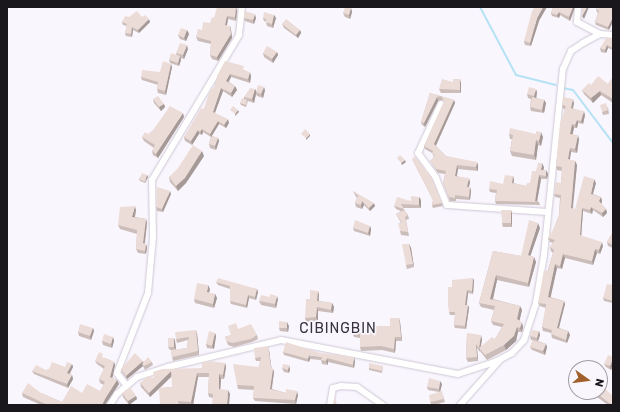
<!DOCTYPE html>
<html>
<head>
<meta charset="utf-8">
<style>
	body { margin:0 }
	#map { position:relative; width:620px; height:412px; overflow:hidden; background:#faf6fe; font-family:Rubik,sans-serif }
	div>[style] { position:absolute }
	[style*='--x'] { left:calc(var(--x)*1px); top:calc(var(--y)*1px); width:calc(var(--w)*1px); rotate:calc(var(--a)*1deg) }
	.stream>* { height:2px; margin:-1px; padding:0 1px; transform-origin:1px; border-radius:1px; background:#b5e2f5 }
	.roads { filter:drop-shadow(0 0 1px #cdc7d4) drop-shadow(0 0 1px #cdc7d4) }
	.street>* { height:6px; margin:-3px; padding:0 3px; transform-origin:3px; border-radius:3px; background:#fff }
	.wall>* { inset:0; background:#cbbdba }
	.shaded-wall>* { inset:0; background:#a59a97 }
	.building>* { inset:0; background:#ecdcd8 }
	span { translate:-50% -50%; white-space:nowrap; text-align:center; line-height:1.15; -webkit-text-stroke:3.5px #faf6fe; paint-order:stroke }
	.quarter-label { font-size:14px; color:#37323c; letter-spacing:1px }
	.frame { position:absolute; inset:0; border:8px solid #19171b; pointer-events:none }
	.north { position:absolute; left:568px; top:360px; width:40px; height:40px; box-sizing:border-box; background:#faf6fe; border:1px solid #a09da3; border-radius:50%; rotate:104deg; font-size:11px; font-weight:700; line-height:16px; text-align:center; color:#19171b }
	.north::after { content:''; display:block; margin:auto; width:14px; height:18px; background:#a15f2b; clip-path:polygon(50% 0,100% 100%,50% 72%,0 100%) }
</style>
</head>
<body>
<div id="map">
	<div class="stream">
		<div style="--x:480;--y:7;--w:77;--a:62.1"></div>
		<div style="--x:516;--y:75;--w:41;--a:14"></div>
		<div style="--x:563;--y:88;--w:10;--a:11"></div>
		<div style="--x:573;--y:90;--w:66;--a:53"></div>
	</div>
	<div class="roads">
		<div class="street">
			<div style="--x:578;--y:7;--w:15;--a:94"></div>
			<div style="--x:577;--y:22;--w:26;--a:28"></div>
			<div style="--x:441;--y:104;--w:54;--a:115.1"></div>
			<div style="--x:418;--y:153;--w:31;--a:54"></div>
			<div style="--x:436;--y:178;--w:29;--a:68"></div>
			<div style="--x:447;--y:205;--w:101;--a:4"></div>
			<div style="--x:127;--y:386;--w:16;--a:-128"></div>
			<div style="--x:117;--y:373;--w:86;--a:-68.8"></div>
			<div style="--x:148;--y:293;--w:56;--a:-84.9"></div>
			<div style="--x:153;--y:237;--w:57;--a:-91"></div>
			<div style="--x:152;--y:180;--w:169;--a:-59"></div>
			<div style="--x:239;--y:35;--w:28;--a:-84"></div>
			<div style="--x:110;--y:405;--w:13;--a:-58"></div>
			<div style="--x:117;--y:394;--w:26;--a:-40"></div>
			<div style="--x:137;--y:377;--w:33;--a:-18"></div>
			<div style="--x:168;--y:367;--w:116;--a:-13.4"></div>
			<div style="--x:281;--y:340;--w:180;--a:10.9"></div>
			<div style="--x:458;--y:374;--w:39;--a:-18"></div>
			<div style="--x:495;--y:362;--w:19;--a:-28"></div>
			<div style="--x:512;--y:353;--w:18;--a:-47"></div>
			<div style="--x:524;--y:340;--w:39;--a:-72"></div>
			<div style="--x:536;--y:303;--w:49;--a:-80.5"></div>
			<div style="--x:544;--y:255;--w:187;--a:-84.2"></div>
			<div style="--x:563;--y:69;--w:20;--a:-66"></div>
			<div style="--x:571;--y:51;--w:14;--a:-34"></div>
			<div style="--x:583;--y:43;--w:19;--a:-28"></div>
			<div style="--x:600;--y:34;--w:13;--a:4"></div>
			<div style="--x:330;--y:405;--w:17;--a:-80"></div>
			<div style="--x:333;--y:388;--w:8;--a:-14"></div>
			<div style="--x:341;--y:386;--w:16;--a:4"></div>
			<div style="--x:357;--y:387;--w:32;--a:35"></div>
			<div style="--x:460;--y:405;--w:60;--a:-48.4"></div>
		</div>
	</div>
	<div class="wall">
		<div style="clip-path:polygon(236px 7px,237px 11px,236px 21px,228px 19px,227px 26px,230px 26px,231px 30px,232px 38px,218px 61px,212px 59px,210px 55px,211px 44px,198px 41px,196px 37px,202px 30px,210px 23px,214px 18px)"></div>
		<div style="clip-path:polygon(553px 7px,575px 7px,570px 21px,560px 15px,559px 18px,552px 16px,551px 13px)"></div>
		<div style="clip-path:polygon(613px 7px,609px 30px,596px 25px,595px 22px,598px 13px,597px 12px,596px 9px)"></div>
		<div style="clip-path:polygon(351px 8px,352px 12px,350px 19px,345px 17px,343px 13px)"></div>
		<div style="clip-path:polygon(274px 15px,276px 18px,273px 28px,267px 26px,266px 22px,264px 21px,263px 18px)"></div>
		<div style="clip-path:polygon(129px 17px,142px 17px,150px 22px,139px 33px,133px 30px,132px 37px,126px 36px,125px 33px,127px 26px,123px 25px,122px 22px)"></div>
		<div style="clip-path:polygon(244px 18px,256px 18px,254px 24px,245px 21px)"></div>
		<div style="clip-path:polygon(539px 21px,531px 46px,525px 45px,524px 41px)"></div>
		<div style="clip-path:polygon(282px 24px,300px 30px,301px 33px,298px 38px,284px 28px)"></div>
		<div style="clip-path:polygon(187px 30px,189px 34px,186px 41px,180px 39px,178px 35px)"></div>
		<div style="clip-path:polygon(613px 39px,613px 50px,608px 48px,606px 53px,601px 52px,600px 48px)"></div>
		<div style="clip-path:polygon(188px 49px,184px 59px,180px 58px,181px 60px,179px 66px,170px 63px,169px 60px,177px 56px,176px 53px)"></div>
		<div style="clip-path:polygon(277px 52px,278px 55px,273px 63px,264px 57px,263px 53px)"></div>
		<div style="clip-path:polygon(171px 64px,172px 67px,166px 95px,158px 93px,157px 89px,158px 85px,142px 80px,141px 77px,160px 72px)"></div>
		<div style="clip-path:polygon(245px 70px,245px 71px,251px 76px,250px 83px,231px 77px,229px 82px,235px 86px,237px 90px,232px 97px,223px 91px,215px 113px,229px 123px,226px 128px,219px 124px,212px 136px,218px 138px,219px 141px,216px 150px,210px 148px,209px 144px,211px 137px,203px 132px,202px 135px,199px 134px,192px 145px,185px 141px,184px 137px,204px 109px,214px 89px,218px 74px)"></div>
		<div style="clip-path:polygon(613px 80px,613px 103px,601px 95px,593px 103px,584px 94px,582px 90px,591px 85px,608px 84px)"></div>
		<div style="clip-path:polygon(453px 82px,461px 83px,461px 93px,441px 93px,439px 89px)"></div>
		<div style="clip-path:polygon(255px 89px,256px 91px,265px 90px,263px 98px,257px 96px,256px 94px,254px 103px,248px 101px,246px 107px,241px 105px,240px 103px,244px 99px,244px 97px)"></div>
		<div style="clip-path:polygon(537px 92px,536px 98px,544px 100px,546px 103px,544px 113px,531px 111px,530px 107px,531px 99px,528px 98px,527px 94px)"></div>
		<div style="clip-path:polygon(430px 93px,454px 100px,455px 103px,436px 146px,446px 156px,478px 165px,478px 171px,458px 169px,457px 176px,470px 182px,469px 187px,470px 187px,471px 191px,470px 200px,456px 199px,456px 201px,450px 201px,443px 183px,445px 174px,438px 173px,430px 161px,434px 157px,432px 153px,425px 149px,424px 146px,444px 102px,443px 100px,438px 101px,425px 127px,422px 125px,421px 122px)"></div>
		<div style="clip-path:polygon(153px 99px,164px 104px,165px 107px,161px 111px,154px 103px)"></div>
		<div style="clip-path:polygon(574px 103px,573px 108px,585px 115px,583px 124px,578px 123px,577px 128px,574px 128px,572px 134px,579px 139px,577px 153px,571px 152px,570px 160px,575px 161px,577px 165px,573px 209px,575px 209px,596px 183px,593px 194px,601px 197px,602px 201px,601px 204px,606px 209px,607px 213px,603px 217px,593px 210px,592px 214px,583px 211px,581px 236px,603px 246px,600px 254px,597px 253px,593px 265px,565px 258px,562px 269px,557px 268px,550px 297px,564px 301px,565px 304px,559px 328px,568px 331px,570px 335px,567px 343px,552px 338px,551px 333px,543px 331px,542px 327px,546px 308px,540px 306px,538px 303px,553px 253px,551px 251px,550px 247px,553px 243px,550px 242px,548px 238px,552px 233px,559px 215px,560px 198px,555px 197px,554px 194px,561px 183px,562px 171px,557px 170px,556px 166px,565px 109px,563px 109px,562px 105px)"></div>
		<div style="clip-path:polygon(608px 107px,609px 114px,603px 115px,602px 112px)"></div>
		<div style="clip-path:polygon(184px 117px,158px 158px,153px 155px,152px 151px,154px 148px,144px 141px,142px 137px,148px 134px)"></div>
		<div style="clip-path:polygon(509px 134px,543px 137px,541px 146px,538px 145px,536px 160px,512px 156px,510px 151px,512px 139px,510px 139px)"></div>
		<div style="clip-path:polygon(204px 156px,186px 183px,178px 191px,170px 182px,169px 177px)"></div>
		<div style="clip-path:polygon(412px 159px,431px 177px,443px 206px,433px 208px,432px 205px,433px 200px)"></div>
		<div style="clip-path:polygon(544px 167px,543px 170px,548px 174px,547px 179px,541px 179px,537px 201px,539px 202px,540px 205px,496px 204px,495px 201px,496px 193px,490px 192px,489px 189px,503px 184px,513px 176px,514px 180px,513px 183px,526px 186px,530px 183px,536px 171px)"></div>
		<div style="clip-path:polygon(147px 175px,148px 177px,145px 183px,140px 181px,139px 179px)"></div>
		<div style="clip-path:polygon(353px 191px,375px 206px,370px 211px,364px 205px,362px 209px,356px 207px,355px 203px,357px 198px,355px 195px)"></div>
		<div style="clip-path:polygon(171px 194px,163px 212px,157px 211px,156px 207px)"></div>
		<div style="clip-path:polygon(419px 197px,421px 200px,421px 208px,403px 208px,408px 215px,409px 219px,406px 220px,409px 236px,401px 235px,400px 231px,401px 223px,396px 214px,401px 211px,396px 209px,394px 206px,411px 201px)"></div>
		<div style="clip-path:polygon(136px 210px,135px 217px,146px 219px,147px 223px,145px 244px,147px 247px,146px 254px,138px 253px,136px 249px,137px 234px,120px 229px,118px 225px)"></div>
		<div style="clip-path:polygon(511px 210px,512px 214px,512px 227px,503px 227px,502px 223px)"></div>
		<div style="clip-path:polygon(370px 226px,371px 229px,370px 236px,354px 231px,353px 228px)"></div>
		<div style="clip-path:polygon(540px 228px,530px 256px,534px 257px,536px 262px,529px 287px,497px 280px,493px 299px,520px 306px,522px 310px,519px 321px,523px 327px,522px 332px,518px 332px,516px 341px,506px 350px,487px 360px,480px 351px,480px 352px,477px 348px,478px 361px,468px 362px,466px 358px,467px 333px,482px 339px,481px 347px,495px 339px,502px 327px,493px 325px,491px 321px,494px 310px,481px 307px,479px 303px,493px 251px,521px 256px)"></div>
		<div style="clip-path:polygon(613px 232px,613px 248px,608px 246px,607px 242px)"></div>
		<div style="clip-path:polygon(409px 244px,411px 248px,414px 267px,407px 269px,406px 265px)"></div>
		<div style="clip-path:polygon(473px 278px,474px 281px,473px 294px,468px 293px,467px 305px,468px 305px,469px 308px,466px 329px,455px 328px,454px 325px,455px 315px,450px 315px,449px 312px,452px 287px)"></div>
		<div style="clip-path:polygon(216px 282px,257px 289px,258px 292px,256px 300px,249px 298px,247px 308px,231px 304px,230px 301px,230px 289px,218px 285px)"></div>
		<div style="clip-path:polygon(613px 285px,613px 303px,604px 301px,603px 298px)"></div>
		<div style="clip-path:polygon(210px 289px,209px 293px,215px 294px,217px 298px,214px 308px,195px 303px,194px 299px)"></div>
		<div style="clip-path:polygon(318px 291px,319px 295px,319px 301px,332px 303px,334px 307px,333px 313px,318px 311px,318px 321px,306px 322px,305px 318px,310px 299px)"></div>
		<div style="clip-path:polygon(278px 299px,276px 308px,261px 305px,259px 301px)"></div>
		<div style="clip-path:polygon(399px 318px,400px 322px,402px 341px,396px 341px,395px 353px,382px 350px,361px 351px,360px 347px,360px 338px,354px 337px,352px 333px,360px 327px,390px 326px)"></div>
		<div style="clip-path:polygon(289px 326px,288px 332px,280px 331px,279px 328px)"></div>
		<div style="clip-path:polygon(93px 328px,94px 331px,91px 340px,79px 336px,78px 332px)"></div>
		<div style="clip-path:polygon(238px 329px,257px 335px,258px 339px,252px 342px,234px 347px,228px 345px,225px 337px,231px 335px)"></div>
		<div style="clip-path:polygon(539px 331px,540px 335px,538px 341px,546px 344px,547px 347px,545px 355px,532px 350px,530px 347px,533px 340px,531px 340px,530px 336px)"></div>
		<div style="clip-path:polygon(197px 333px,199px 355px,173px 361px,172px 357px,171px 350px,170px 350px,168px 347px,174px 338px,175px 341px,176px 350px,187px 348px,188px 340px,177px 343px,176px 339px)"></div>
		<div style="clip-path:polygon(215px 333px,216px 336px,214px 349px,207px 348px,206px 344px)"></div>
		<div style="clip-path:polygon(113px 337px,114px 341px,112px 348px,103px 345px,102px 341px)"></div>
		<div style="clip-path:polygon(269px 350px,271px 368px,273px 369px,274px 372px,272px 389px,286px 393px,298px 395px,296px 404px,255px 401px,253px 398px,254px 390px,238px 389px,237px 385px,259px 367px,260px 361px,256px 361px,255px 358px)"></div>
		<div style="clip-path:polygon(283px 352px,355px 361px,354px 368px,328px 362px,328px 365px,322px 364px,321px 360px,310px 359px,309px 362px,284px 355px)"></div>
		<div style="clip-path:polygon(613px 357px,613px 366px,611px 370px,606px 367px,604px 364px)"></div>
		<div style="clip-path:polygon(105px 358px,114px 362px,115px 365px,112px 378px,117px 380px,119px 384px,106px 403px,105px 405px,106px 405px,41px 405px,23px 397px,22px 393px,41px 393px,62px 402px,82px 393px,100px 391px,104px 385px,100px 383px,99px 379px,104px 369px,97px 364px,95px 361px)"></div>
		<div style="clip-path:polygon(143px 362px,152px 362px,153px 365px,145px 370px,143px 366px,127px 379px,122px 372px,121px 369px)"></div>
		<div style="clip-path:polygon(evenodd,225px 363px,226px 367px,224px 379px,221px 379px,220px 390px,230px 394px,213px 398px,209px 397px,208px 393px,209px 377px,198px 377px,193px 405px,180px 405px,159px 389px,150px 397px,141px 387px,140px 383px,154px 378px,225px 363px,172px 376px,172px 387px,160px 388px,172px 376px)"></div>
		<div style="clip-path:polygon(72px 364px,73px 367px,70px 374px,72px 375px,73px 379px,68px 388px,34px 374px,32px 371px,46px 370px,65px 367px)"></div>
		<div style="clip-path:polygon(383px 367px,382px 373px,369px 370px,369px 368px)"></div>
		<div style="clip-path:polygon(282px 368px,290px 369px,289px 373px,284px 372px)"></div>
		<div style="clip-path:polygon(442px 384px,440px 392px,443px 395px,445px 402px,434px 405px,432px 405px,430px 402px,439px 392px,428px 390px,427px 387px)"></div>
		<div style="clip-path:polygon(593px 392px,600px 392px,613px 405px,608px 405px,593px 394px)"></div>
		<div style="clip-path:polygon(122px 393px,136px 396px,137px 399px,129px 405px,123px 397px)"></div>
	</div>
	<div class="shaded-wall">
		<div style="clip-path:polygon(236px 7px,237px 11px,236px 21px,235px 17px)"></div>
		<div style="clip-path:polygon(543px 7px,547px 7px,539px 21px,531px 46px,530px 43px,537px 18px)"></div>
		<div style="clip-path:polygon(573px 7px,575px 7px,570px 21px,569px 17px)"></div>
		<div style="clip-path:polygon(587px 7px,589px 7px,584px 19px,582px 16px)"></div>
		<div style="clip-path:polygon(351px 8px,352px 12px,350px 19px,349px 15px)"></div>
		<div style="clip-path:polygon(559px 12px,560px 15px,559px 18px,557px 15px)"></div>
		<div style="clip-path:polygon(255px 14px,256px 18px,254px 24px,253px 20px)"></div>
		<div style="clip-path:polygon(274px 15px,276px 18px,273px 28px,272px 24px)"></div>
		<div style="clip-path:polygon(227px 16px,228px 19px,226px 29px,225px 25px)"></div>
		<div style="clip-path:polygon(613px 17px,613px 22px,609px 30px,608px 27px)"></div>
		<div style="clip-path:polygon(149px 19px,150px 22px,139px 33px,138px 30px)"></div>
		<div style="clip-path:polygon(230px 26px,231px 30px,232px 38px,218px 61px,217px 57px)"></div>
		<div style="clip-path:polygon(132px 27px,133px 30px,132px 37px,131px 34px)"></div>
		<div style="clip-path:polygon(187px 30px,189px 34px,186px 41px,184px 38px)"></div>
		<div style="clip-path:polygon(300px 30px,301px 33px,298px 38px,296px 35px)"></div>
		<div style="clip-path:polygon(187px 45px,188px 49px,184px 59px,183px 55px)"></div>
		<div style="clip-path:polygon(607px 45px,608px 48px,606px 53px,605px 50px)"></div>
		<div style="clip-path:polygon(277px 52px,278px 55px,273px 63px,272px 59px)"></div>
		<div style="clip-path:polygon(180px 56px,181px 60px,179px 66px,178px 63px)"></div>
		<div style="clip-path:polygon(171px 64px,172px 67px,166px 95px,165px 91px)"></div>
		<div style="clip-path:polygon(250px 72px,251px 76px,250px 83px,248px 79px)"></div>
		<div style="clip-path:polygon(230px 74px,231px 77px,227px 84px,226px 81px)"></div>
		<div style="clip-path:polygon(460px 79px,461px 83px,461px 93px,460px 90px)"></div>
		<div style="clip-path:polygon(235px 86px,237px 90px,232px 97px,231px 93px)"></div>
		<div style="clip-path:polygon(264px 87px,265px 90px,263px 98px,261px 94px)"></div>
		<div style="clip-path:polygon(221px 88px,223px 91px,214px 115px,213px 112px)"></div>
		<div style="clip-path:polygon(255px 89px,257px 93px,256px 92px,256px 94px,254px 103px,252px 99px)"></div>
		<div style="clip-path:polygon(536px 89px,537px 92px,536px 100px,534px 96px)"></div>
		<div style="clip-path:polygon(600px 91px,601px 95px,593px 103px,591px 98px)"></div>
		<div style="clip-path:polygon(437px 97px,438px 101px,425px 127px,424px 123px)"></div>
		<div style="clip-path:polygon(573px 99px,574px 103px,572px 112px,571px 108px)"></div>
		<div style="clip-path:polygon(454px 100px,455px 103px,435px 147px,434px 144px)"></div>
		<div style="clip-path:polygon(544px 100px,546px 103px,544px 113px,542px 110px)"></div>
		<div style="clip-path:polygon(164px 104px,165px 107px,161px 111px,159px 107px)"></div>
		<div style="clip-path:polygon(238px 110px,239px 112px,235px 116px,235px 114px)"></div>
		<div style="clip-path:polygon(584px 111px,585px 115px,583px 124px,581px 121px)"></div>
		<div style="clip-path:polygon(183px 113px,184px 117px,158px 158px,156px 154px)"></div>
		<div style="clip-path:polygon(228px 119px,229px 123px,226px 128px,224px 125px)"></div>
		<div style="clip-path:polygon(577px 120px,578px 123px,577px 128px,575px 125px)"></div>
		<div style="clip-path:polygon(218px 121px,219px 124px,211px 137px,210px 134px)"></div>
		<div style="clip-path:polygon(572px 124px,574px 128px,572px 138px,570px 134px)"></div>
		<div style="clip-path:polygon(202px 129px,203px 132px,202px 135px,200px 132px)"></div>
		<div style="clip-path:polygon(198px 130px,199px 134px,192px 145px,191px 141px)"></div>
		<div style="clip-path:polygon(541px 132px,543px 137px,541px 146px,539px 141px)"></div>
		<div style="clip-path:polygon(310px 134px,310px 136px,306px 140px,306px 138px)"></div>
		<div style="clip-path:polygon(578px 135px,579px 139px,577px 153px,575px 149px)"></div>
		<div style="clip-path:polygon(218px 138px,219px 141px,216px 150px,215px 146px)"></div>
		<div style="clip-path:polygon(536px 140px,538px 145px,536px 160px,534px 155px)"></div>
		<div style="clip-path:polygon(570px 148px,571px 152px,569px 163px,568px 159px)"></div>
		<div style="clip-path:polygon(202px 151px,204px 156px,186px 183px,178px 191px,176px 186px)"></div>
		<div style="clip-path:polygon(405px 160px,406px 162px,402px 165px,401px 163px)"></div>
		<div style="clip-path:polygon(575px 161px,577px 165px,572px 212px,571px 208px)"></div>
		<div style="clip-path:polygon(477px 162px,478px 165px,478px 171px,476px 167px)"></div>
		<div style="clip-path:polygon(542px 163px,544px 167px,543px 173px,541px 170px)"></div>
		<div style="clip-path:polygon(457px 165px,458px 169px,456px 179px,455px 176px)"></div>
		<div style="clip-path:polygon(546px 170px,548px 174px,547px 179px,546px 176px)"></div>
		<div style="clip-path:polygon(147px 175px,148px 177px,145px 183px,145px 182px)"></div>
		<div style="clip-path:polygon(539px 175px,541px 179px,537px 202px,535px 201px)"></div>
		<div style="clip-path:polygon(513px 176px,514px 180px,513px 186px,512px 183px)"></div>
		<div style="clip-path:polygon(469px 178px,470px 182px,468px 190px,467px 187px)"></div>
		<div style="clip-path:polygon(594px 179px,596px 183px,592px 197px,591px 194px)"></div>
		<div style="clip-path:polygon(470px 187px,471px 191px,470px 200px,469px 197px)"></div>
		<div style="clip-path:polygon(170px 191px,171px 194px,163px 212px,162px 209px)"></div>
		<div style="clip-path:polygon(419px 197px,421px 200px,421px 208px,419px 205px)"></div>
		<div style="clip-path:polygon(601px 197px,602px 201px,601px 205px,599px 201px)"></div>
		<div style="clip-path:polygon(362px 201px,364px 205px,362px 209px,361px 205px)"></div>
		<div style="clip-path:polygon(374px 203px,375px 206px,370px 211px,369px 208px)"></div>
		<div style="clip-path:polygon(135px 206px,136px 210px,134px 221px,132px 217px)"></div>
		<div style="clip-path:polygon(591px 207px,593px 210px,592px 214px,590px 210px)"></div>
		<div style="clip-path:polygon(582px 208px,583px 211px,581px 239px,580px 235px)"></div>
		<div style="clip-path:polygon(606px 209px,607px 213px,603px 217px,602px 213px)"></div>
		<div style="clip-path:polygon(511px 210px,512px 214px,512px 227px,511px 223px)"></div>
		<div style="clip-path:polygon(146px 219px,147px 223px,144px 247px,143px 243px)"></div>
		<div style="clip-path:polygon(538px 223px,540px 228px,529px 260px,528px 255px)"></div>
		<div style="clip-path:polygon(370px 226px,371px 229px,370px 236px,368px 233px)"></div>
		<div style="clip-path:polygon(602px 242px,603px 246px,600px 254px,599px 250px)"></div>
		<div style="clip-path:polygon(146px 244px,147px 247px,146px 254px,145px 251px)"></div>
		<div style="clip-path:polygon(409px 244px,411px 248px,414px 267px,413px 264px)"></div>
		<div style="clip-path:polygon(595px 249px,597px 253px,593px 265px,592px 261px)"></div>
		<div style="clip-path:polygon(563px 254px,565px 258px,562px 269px,560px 266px)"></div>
		<div style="clip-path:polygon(534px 257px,536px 262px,529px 287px,528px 283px)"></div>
		<div style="clip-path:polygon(555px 264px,557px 268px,550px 300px,548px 297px)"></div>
		<div style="clip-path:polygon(496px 275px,497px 280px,492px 303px,490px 299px)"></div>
		<div style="clip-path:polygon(473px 278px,474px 281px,473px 294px,472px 291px)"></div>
		<div style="clip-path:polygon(208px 285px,210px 289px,208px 296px,207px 292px)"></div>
		<div style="clip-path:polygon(257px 289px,258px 292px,256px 300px,255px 297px)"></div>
		<div style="clip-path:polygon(467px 290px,468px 293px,466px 308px,465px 305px)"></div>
		<div style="clip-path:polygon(318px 291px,319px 295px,318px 304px,317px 301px)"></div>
		<div style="clip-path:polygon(215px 294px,217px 298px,214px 308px,213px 304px)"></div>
		<div style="clip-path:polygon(248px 295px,249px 298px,247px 308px,246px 305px)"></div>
		<div style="clip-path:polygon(277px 296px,278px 299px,276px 308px,275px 304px)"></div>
		<div style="clip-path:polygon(564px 301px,565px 304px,558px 331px,557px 328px)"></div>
		<div style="clip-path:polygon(332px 303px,334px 307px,333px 313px,331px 310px)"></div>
		<div style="clip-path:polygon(468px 305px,469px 308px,466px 329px,465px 326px)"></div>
		<div style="clip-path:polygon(520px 306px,522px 310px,519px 323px,517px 319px)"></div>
		<div style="clip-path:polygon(317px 307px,318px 311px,318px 321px,316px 317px)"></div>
		<div style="clip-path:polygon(399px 318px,400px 322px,402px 341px,401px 337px)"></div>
		<div style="clip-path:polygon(287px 322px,289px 326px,288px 332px,287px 328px)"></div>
		<div style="clip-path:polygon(522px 322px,523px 327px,522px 332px,520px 328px)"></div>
		<div style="clip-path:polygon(517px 327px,518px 332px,516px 341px,506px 350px,504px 345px)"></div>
		<div style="clip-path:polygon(93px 328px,94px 331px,91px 340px,90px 336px)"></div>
		<div style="clip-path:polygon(196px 330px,197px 333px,199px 355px,198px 351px)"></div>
		<div style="clip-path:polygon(539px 331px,540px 335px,538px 341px,537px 338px)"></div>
		<div style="clip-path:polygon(568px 331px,570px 335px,567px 343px,566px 340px)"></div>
		<div style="clip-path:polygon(215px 333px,216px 336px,214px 349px,212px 346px)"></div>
		<div style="clip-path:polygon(481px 335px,482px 339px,480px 350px,479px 348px,480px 352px,479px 348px)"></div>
		<div style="clip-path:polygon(113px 337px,114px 341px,112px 348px,111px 344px)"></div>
		<div style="clip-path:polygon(395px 337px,396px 341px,395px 353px,394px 349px)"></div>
		<div style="clip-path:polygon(174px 338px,175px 341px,176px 350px,174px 347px)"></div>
		<div style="clip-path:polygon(476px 344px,477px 348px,478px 361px,477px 357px)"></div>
		<div style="clip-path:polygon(546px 344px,547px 347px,545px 355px,543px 351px)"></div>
		<div style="clip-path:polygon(268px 346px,269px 350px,272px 372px,271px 368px)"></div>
		<div style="clip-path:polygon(309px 355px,310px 359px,309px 362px,308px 359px)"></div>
		<div style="clip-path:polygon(354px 357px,355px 361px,354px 368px,353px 365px)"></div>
		<div style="clip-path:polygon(327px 358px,328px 362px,328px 365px,326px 361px)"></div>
		<div style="clip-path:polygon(613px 359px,613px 366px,611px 370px,610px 366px)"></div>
		<div style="clip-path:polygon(143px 361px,144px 365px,142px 364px,143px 366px,127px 379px,126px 376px)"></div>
		<div style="clip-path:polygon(114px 362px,115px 365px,112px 380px,110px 377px)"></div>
		<div style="clip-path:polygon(225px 363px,226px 367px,224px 379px,223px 375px)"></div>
		<div style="clip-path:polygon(72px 364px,73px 367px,68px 376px,67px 373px)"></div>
		<div style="clip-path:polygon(289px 365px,290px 369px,289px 373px,288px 370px)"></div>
		<div style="clip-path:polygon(273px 369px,274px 372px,271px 392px,270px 389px)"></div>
		<div style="clip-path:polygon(171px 371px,173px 375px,150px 397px,149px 393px)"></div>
		<div style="clip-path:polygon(197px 373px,198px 377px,193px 405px,192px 405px,191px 402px)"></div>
		<div style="clip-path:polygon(219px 374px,221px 379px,220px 393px,219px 389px)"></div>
		<div style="clip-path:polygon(72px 375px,73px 379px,68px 388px,67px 384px)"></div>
		<div style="clip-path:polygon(117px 380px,119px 384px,105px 405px,102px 405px,105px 399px)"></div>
		<div style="clip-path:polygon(440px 381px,442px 384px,440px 392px,439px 389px)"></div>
		<div style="clip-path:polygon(228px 390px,230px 394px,229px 405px,227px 405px)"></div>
		<div style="clip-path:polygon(297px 391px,298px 395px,296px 404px,295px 400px)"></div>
		<div style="clip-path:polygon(136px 396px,137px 399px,129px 405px,128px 401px)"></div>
	</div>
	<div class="building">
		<div style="clip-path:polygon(217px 7px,236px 7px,235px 17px,227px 16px,225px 25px,230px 26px,231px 34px,217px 57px,210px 55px,211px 41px,196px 37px,198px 29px,202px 30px,203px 22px,210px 23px,212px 17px,214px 18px)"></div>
		<div style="clip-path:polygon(345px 7px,351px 8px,349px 15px,343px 13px)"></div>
		<div style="clip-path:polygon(535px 7px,538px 7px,540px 8px,540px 7px,543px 7px,537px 18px,530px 43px,524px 41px,532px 11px)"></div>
		<div style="clip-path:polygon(553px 7px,573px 7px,569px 17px,559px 12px,557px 15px,551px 13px)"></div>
		<div style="clip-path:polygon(582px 7px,587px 7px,582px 16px)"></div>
		<div style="clip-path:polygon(597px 7px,613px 7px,613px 17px,608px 27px,595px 22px,599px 11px,596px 9px)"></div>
		<div style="clip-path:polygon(137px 11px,142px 17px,145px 15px,149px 19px,138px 30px,132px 27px,131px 34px,125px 33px,127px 24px,122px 22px,125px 16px,129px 17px)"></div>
		<div style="clip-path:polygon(244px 11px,255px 14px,253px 20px,244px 18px)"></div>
		<div style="clip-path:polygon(264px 12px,274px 15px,272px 24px,265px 22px,266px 19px,263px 18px)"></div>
		<div style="clip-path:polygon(286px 19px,300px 30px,296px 35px,282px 24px)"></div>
		<div style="clip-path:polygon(181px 28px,187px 30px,184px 38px,178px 35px)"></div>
		<div style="clip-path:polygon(607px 37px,613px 39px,613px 48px,607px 45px,605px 50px,600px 48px)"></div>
		<div style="clip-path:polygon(180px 43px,187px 45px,183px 55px,176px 53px)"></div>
		<div style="clip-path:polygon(267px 46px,277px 52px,272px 59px,263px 53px)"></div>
		<div style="clip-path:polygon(171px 53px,180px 56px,178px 63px,169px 60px)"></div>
		<div style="clip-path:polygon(163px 61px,171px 64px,165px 91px,157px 89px,158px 82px,141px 77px,142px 70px,160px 72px)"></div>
		<div style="clip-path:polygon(225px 61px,244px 66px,243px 70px,250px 72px,248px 79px,230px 74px,226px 81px,235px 86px,231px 93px,221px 88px,213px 112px,228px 119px,224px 125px,218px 121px,210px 134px,202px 129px,200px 132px,198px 130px,191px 141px,184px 137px,201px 108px,204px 109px,209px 93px,212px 88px,214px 89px,218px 74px)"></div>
		<div style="clip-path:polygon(598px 76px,608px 84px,611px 79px,613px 80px,613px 99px,600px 91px,591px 98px,582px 90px,589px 83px,591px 85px)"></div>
		<div style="clip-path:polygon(442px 79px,453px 82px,453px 79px,460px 79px,460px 90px,439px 89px)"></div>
		<div style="clip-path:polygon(258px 85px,264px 87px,261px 94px,256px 92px)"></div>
		<div style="clip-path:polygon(529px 87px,536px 89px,534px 96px,527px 94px)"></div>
		<div style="clip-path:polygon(250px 88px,255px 89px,252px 99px,244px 97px)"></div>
		<div style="clip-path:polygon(430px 93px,454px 100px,434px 144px,446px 156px,477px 162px,476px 167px,457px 165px,455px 176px,469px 178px,467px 187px,470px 187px,469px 197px,455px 195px,455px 198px,449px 197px,443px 183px,446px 171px,436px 169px,430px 161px,435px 156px,432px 153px,433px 151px,424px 146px,444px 101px,441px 96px,437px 97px,424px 123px,421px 122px)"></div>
		<div style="clip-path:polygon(158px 96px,164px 104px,159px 107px,153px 99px)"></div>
		<div style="clip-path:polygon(532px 97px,544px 100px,542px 110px,530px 107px)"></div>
		<div style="clip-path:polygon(563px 97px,573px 99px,571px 108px,584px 111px,581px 121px,577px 120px,575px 125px,572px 124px,570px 134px,578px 135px,575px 149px,570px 148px,568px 159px,575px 161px,571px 208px,575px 209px,584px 176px,594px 179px,591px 194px,601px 197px,599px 201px,606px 209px,602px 213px,591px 207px,590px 210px,582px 208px,580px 235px,602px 242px,599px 250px,595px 249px,592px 261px,563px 254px,560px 266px,555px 264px,548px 297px,564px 301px,557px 328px,568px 331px,566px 340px,551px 334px,552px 330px,542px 327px,546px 304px,538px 303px,544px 270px,548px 271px,554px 250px,550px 247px,555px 240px,548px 238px,550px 232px,552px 233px,559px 215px,561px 195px,554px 194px,556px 182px,561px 183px,562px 167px,556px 166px,560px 124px,566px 106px,562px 105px)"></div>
		<div style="clip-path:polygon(242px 98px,247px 100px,246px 105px,240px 103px)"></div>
		<div style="clip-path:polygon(606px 103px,608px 110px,602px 112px,600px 105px)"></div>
		<div style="clip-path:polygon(170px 106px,183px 113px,156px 154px,152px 151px,155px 145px,142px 137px,145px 132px,148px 134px,153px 130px)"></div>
		<div style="clip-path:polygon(233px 106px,238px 110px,235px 114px,230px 110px)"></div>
		<div style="clip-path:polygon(510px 128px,536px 134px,536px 131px,541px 132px,539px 141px,536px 140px,534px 155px,510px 151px,513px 135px,509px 134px)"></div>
		<div style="clip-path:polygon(305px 129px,310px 134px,306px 138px,301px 134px)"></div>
		<div style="clip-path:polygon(212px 136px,218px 138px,215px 146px,209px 144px)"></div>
		<div style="clip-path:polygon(193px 145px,202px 151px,185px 178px,176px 186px,169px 177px,178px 168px)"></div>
		<div style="clip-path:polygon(400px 155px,405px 160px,401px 163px,397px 158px)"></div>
		<div style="clip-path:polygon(415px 156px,431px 177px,442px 203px,432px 205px,433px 200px,412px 159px)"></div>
		<div style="clip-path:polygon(538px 163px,542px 163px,541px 170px,546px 170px,546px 176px,539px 175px,535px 201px,539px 202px,495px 201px,497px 190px,489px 189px,490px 181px,503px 184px,505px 175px,513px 176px,512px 183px,526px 186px,527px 183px,530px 183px,532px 171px,536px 171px)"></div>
		<div style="clip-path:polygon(142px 173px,147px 175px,145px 182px,139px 179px)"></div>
		<div style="clip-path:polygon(157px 187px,170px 191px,162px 209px,156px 207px)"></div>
		<div style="clip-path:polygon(353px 191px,374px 203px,369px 208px,362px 201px,361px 205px,355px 203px,358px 196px)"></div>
		<div style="clip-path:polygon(411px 196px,419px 197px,419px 205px,401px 204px,404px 209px,394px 206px,397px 197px,411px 201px)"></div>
		<div style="clip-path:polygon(135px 206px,132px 217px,146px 219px,143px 243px,146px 244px,145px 251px,136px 249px,137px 230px,118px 225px,120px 207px)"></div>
		<div style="clip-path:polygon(404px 210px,408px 215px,405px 217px,408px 232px,400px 231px,398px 223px,402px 223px,396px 214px)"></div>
		<div style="clip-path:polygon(501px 210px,511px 210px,511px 223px,502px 223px)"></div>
		<div style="clip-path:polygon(355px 220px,370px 226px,368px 233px,353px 228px)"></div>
		<div style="clip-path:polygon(529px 220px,538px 223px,528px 255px,534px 257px,528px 283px,496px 275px,490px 299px,520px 306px,517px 319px,522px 322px,520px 328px,517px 327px,514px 336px,504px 345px,485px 355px,479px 348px,492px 337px,495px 339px,504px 324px,491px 321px,495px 306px,479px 303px,493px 251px,521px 256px)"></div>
		<div style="clip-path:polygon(613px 232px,613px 245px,607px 242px)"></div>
		<div style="clip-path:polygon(402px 244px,409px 244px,413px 264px,406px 265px)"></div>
		<div style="clip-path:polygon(218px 278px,257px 289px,255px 297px,248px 295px,246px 305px,230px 301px,230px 286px,216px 282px)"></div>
		<div style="clip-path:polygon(473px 278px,472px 291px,467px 290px,465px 305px,468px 305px,465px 326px,454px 325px,455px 312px,449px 312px,448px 306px,448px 287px,452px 287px,452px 280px)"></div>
		<div style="clip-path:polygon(197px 283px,208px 285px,207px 292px,215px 294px,213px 304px,194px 299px)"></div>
		<div style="clip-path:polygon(607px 284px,613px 285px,613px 301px,603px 298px)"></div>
		<div style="clip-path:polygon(310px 290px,318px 291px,317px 301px,332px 303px,331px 310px,317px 307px,316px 317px,305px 318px,306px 299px,310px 299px)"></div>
		<div style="clip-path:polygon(270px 294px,277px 296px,275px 304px,259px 301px,261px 295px,270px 297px)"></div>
		<div style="clip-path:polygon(390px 318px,399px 318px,401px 337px,395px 337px,394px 349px,381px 346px,360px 347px,360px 333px,352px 333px,352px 327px,360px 327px,360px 323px,371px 323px,371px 326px,390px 326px)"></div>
		<div style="clip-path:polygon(279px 321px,287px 322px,287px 328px,279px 328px)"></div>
		<div style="clip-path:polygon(236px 323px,238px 329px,251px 324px,257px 335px,251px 339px,232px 343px,226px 341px,225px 337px,231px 335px,228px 326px)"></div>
		<div style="clip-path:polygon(80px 324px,93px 328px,90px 336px,78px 332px)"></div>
		<div style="clip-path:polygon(196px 330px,198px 351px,172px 357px,171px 350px,187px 348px,189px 337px,176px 339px,175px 332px)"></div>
		<div style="clip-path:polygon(532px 330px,539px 331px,537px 338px,530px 336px)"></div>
		<div style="clip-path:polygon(209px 331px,215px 333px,212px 346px,206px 344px)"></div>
		<div style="clip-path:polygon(467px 333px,481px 335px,479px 348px,476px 344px,477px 357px,466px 358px)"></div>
		<div style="clip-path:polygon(104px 334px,113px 337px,111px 344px,102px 341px)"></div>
		<div style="clip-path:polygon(168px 338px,174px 338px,174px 347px,168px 347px)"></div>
		<div style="clip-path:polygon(533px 340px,546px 344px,543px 351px,530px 347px)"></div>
		<div style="clip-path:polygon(286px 342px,320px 353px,354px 357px,353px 365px,327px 358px,326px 361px,321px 360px,322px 357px,309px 355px,308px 359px,283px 352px)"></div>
		<div style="clip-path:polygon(268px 346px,271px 368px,273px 369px,270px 389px,286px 393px,286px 389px,297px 391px,295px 400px,253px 398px,254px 386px,237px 385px,233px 364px,259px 367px,261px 357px,255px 358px,254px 348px)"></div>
		<div style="clip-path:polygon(99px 352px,103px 354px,102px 357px,114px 362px,110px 377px,117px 380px,105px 399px,102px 405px,55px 405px,51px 404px,50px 405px,48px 405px,22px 393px,28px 383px,41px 393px,62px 402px,71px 386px,82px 393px,87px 384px,100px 391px,105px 382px,99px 379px,105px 366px,95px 361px)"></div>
		<div style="clip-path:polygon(135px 353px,143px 361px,126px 376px,121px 369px)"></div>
		<div style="clip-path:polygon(608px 355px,613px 357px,613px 359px,610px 366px,604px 364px)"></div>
		<div style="clip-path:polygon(148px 357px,152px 362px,144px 366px,142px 364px)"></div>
		<div style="clip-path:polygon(209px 361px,225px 363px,223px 375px,219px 374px,219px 389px,228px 390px,227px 405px,212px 405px,213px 394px,208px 393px,209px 373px,197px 373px,191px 402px,178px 401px,179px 405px,160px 405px,159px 388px,172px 387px,171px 371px,149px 393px,140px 383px,148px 376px,154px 378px,153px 372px,162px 369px,202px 368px,202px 362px)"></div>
		<div style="clip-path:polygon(52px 362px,65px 367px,67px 362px,72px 364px,67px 373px,72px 375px,67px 384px,32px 371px,36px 365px,46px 370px,49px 369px)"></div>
		<div style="clip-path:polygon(369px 363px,383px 366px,382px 371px,369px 368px)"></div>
		<div style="clip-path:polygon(283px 364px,289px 365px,288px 370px,282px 368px)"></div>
		<div style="clip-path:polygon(429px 378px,440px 381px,439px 389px,427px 387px)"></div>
		<div style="clip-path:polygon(600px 384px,613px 396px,613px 405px,612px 405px,595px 392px,600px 392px)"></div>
		<div style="clip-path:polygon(130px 387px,136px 396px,128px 401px,122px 393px)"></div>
		<div style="clip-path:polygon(442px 391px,444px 399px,430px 402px,429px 395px)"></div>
		<div style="clip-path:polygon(335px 397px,337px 405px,333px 405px)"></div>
	</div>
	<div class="quarter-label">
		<span style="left:338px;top:329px">CIBINGBIN</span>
	</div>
	<div class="frame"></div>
	<div class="north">N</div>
</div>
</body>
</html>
